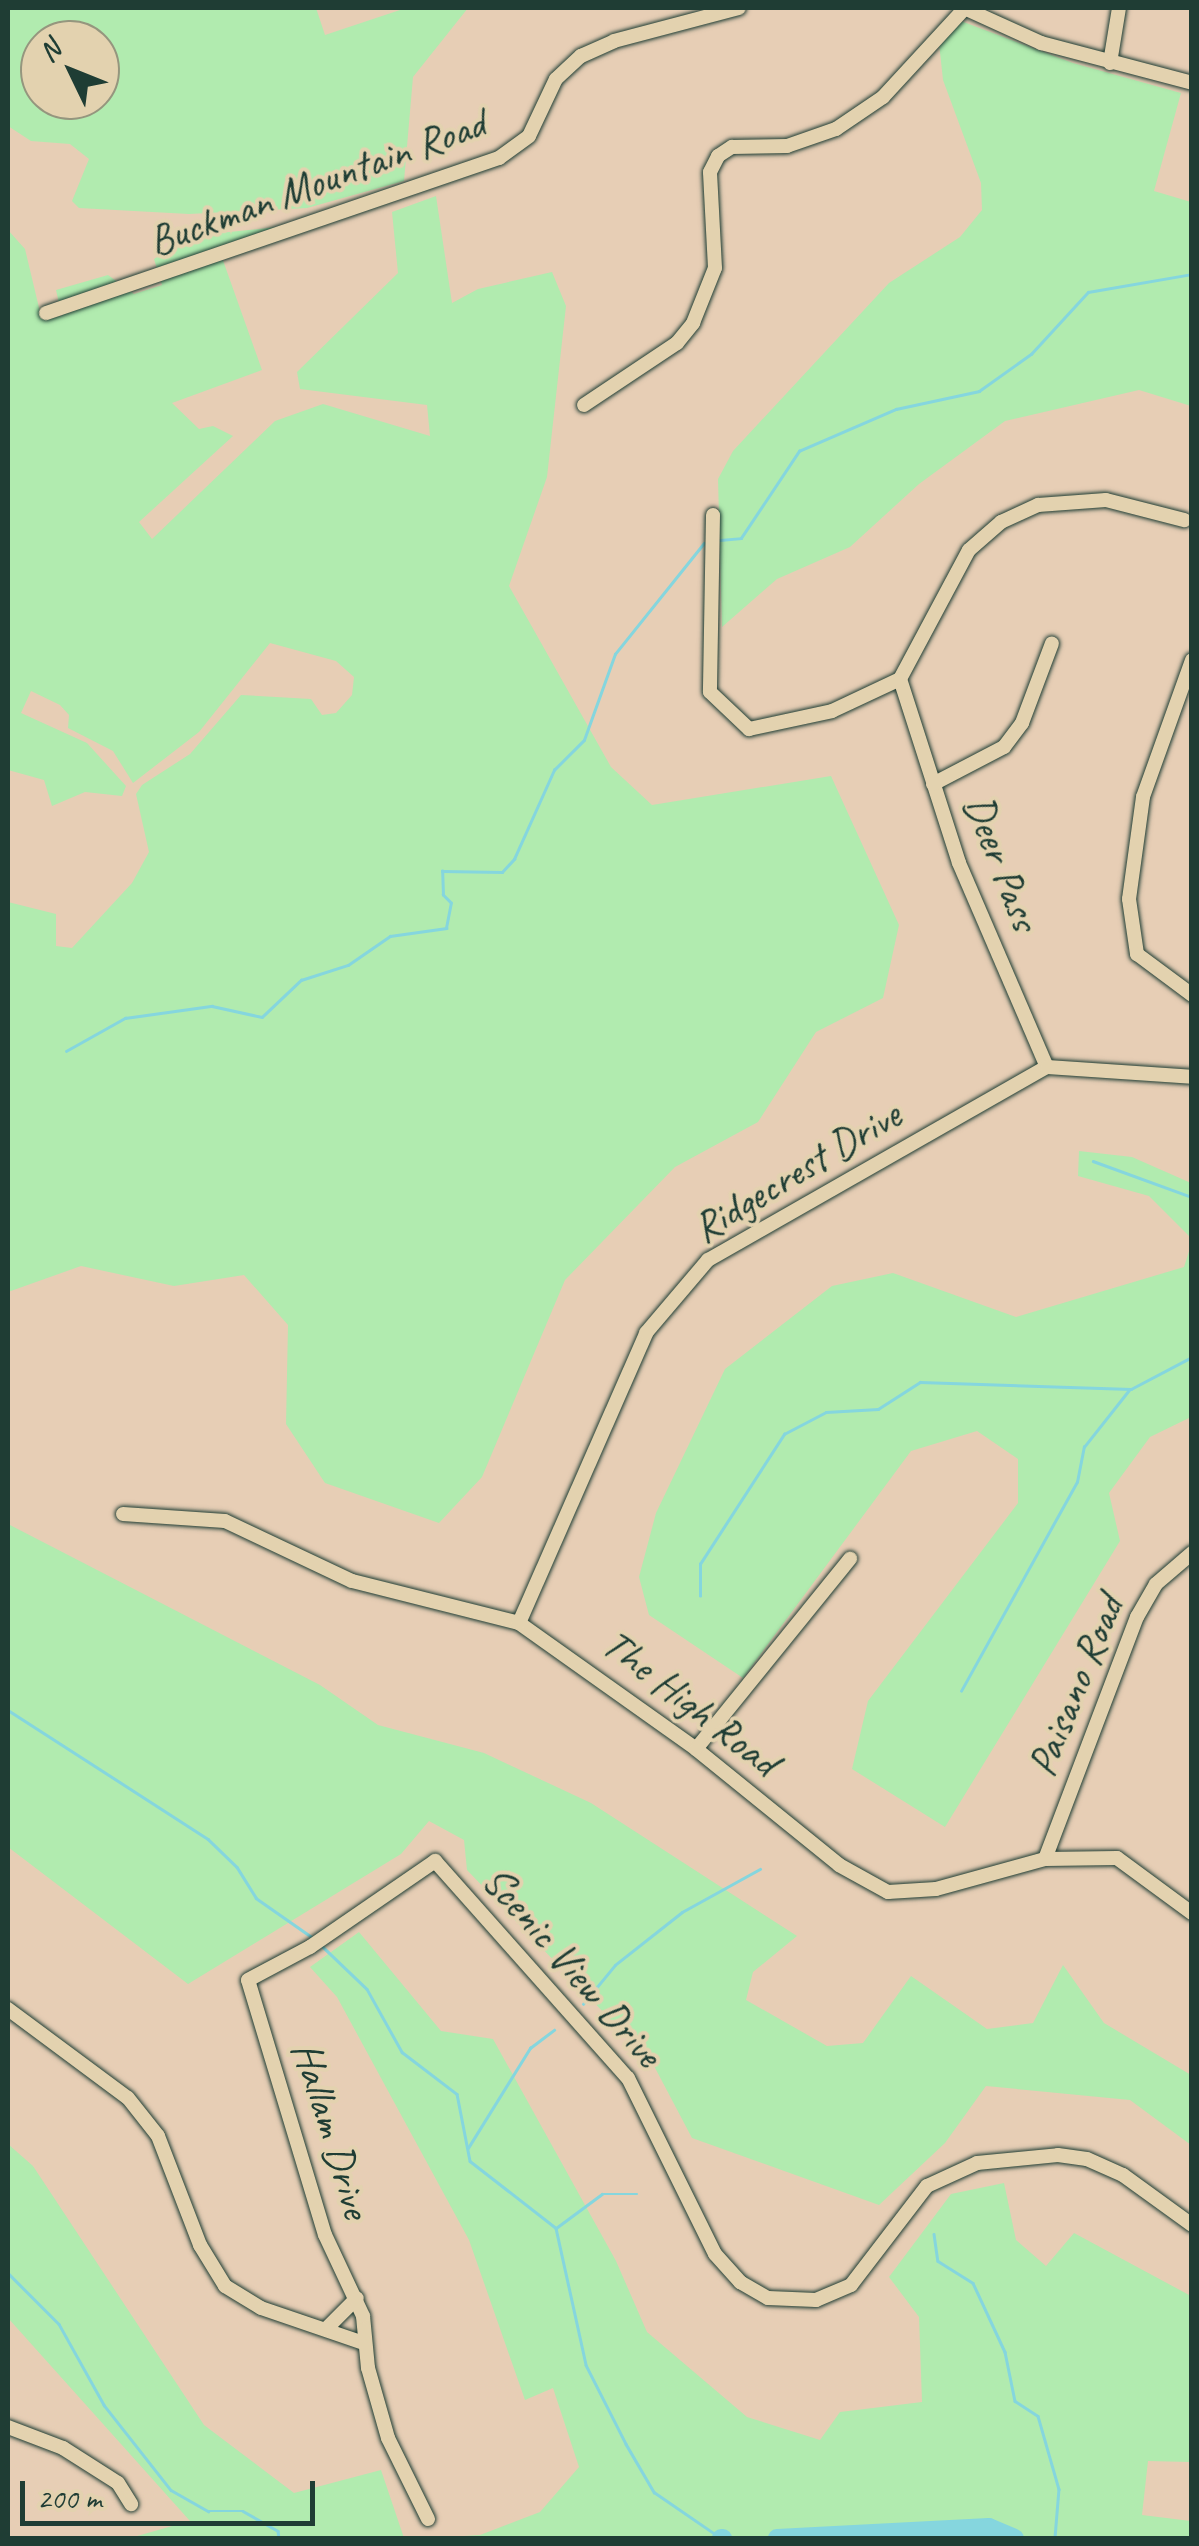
<!DOCTYPE html>
<html>
<head>
<meta charset="utf-8">
<style>
	body { margin:0 }
	#map { position:relative; width:1199px; height:2546px; overflow:hidden; background:#e7ceb5; font-family:Caveat,sans-serif }
	div>[style] { position:absolute }
	[style*='--x'] { left:calc(var(--x)*1px); top:calc(var(--y)*1px); width:calc(var(--w)*1px); rotate:calc(var(--a)*1deg) }
	.green>* { inset:0; background:#b1ebaf }
	.stream>* { height:2.5px; margin:-1.25px; padding:0 1.25px; transform-origin:1.25px; border-radius:1.25px; background:#85d6de }
	.river>* { height:18px; margin:-9px; padding:0 9px; transform-origin:9px; border-radius:9px; background:#85d6de }
	.roads { filter:drop-shadow(0 0 2px #1f3d34) drop-shadow(0 0 2px #1f3d34) }
	.minor>* { height:14px; margin:-7px; padding:0 7px; transform-origin:7px; border-radius:7px; background:#e3d2af }
	span { translate:-50% -50%; white-space:nowrap; text-align:center; line-height:1.15; -webkit-text-stroke:8px #e3d2af; paint-order:stroke }
	.street-label { font-size:42px; color:#1f3d34 }
	.frame { position:absolute; inset:0; border:10px solid #1f3d34; pointer-events:none }
	.north { position:absolute; left:20px; top:20px; width:100px; height:100px; box-sizing:border-box; background:#e3d2af; border:2px solid #95967e; border-radius:50%; rotate:313deg; font-size:28px; font-weight:700; line-height:40px; text-align:center; color:#1f3d34 }
	.north::after { content:''; display:block; margin:auto; width:35px; height:45px; background:#1f3d34; clip-path:polygon(50% 0,100% 100%,50% 72%,0 100%) }
	.scale { position:absolute; left:20px; top:2481px; width:295px; height:45px; box-sizing:border-box; border:5px solid #1f3d34; border-top:0; padding-left:12px; font-size:30px; line-height:35px; white-space:nowrap; color:#1f3d34; -webkit-text-stroke:8px #e3d2af; paint-order:stroke }
</style>
</head>
<body>
<div id="map">
	<div class="green">
		<div style="clip-path:polygon(evenodd,8px 8px,316px 8px,325px 35px,406px 8px,468px 8px,413px 77px,404px 181px,307px 208px,189px 214px,79px 208px,72px 201px,89px 159px,70px 144px,31px 141px,8px 126px,8px 8px,100px 40px,100px 100px,40px 100px,40px 40px,100px 40px)"></div>
		<div style="clip-path:polygon(961px 21px,1073px 63px,1181px 93px,1154px 191px,1191px 202px,1191px 406px,1139px 390px,1005px 421px,919px 484px,850px 547px,777px 579px,722px 627px,718px 479px,733px 451px,889px 283px,960px 237px,982px 210px,981px 183px,943px 80px,939px 43px)"></div>
		<div style="clip-path:polygon(436px 196px,452px 303px,478px 289px,552px 272px,566px 306px,547px 477px,509px 586px,611px 767px,652px 805px,831px 776px,899px 925px,883px 998px,816px 1032px,758px 1122px,675px 1167px,565px 1280px,482px 1477px,439px 1523px,325px 1483px,286px 1424px,288px 1325px,244px 1275px,174px 1286px,81px 1266px,8px 1292px,8px 902px,56px 914px,56px 946px,72px 948px,132px 883px,149px 852px,136px 794px,142px 785px,190px 754px,241px 695px,311px 699px,322px 715px,336px 713px,352px 695px,354px 677px,336px 661px,270px 643px,199px 732px,133px 783px,113px 751px,68px 728px,69px 715px,60px 705px,31px 691px,21px 713px,87px 743px,126px 786px,122px 796px,85px 792px,52px 806px,44px 780px,8px 770px,8px 230px,25px 249px,41px 316px,62px 316px,56px 290px,108px 275px,134px 294px,162px 285px,154px 259px,190px 236px,297px 225px,220px 252px,262px 370px,172px 403px,199px 429px,213px 426px,233px 436px,139px 522px,152px 539px,275px 421px,323px 404px,430px 436px,427px 405px,300px 389px,297px 372px,398px 273px,392px 212px)"></div>
		<div style="clip-path:polygon(1079px 1151px,1132px 1157px,1191px 1183px,1191px 1238px,1149px 1196px,1078px 1176px)"></div>
		<div style="clip-path:polygon(1191px 1245px,1191px 1417px,1150px 1437px,1109px 1493px,1120px 1541px,945px 1827px,852px 1769px,868px 1701px,1018px 1503px,1018px 1459px,977px 1431px,911px 1451px,743px 1678px,649px 1615px,639px 1577px,656px 1513px,725px 1369px,832px 1286px,893px 1273px,1016px 1317px,1184px 1267px)"></div>
		<div style="clip-path:polygon(8px 1524px,320px 1685px,378px 1725px,484px 1753px,591px 1803px,797px 1936px,753px 1972px,746px 2000px,827px 2046px,863px 2043px,911px 1976px,987px 2029px,1033px 2023px,1063px 1965px,1104px 2023px,1191px 2075px,1191px 2145px,1130px 2100px,986px 2086px,945px 2143px,879px 2205px,692px 2138px,653px 2064px,467px 1870px,464px 1840px,429px 1821px,401px 1854px,188px 1984px,8px 1847px)"></div>
		<div style="clip-path:polygon(359px 1932px,441px 2031px,493px 2039px,616px 2261px,647px 2332px,747px 2417px,820px 2440px,840px 2412px,922px 2402px,919px 2317px,889px 2277px,951px 2194px,1004px 2183px,1016px 2240px,1046px 2266px,1074px 2233px,1191px 2296px,1191px 2462px,1148px 2461px,1142px 2515px,1191px 2521px,1191px 2538px,432px 2538px,480px 2535px,540px 2512px,579px 2467px,553px 2388px,525px 2400px,469px 2240px,337px 1997px,310px 1967px)"></div>
		<div style="clip-path:polygon(8px 2144px,33px 2166px,204px 2425px,294px 2493px,381px 2470px,404px 2538px,130px 2538px,190px 2521px,8px 2318px)"></div>
	</div>
	<div class="stream">
		<div style="--x:720;--y:540;--w:21;--a:-5"></div>
		<div style="--x:741;--y:538;--w:105;--a:-56.3"></div>
		<div style="--x:799;--y:451;--w:106;--a:-23.4"></div>
		<div style="--x:896;--y:409;--w:85;--a:-12.2"></div>
		<div style="--x:979;--y:391;--w:64;--a:-35.4"></div>
		<div style="--x:1031;--y:354;--w:84;--a:-47.4"></div>
		<div style="--x:1088;--y:292;--w:106;--a:-9.8"></div>
		<div style="--x:66;--y:1051;--w:68;--a:-29.2"></div>
		<div style="--x:125;--y:1018;--w:88;--a:-7.9"></div>
		<div style="--x:212;--y:1006;--w:51;--a:12.4"></div>
		<div style="--x:262;--y:1017;--w:54;--a:-43.5"></div>
		<div style="--x:301;--y:980;--w:49;--a:-17.7"></div>
		<div style="--x:348;--y:965;--w:51;--a:-34.6"></div>
		<div style="--x:390;--y:936;--w:57;--a:-8.1"></div>
		<div style="--x:446;--y:928;--w:25;--a:-79"></div>
		<div style="--x:451;--y:903;--w:11;--a:-135"></div>
		<div style="--x:443;--y:895;--w:24;--a:-92"></div>
		<div style="--x:442;--y:871;--w:60;--a:1"></div>
		<div style="--x:502;--y:872;--w:18;--a:-47"></div>
		<div style="--x:514;--y:859;--w:98;--a:-65.8"></div>
		<div style="--x:554;--y:770;--w:42;--a:-45"></div>
		<div style="--x:584;--y:740;--w:91;--a:-70.2"></div>
		<div style="--x:615;--y:654;--w:142;--a:-51.3"></div>
		<div style="--x:1093;--y:1161;--w:105;--a:20"></div>
		<div style="--x:700;--y:1596;--w:32;--a:-90"></div>
		<div style="--x:700;--y:1564;--w:155;--a:-57.1"></div>
		<div style="--x:784;--y:1434;--w:47;--a:-27.6"></div>
		<div style="--x:826;--y:1412;--w:52;--a:-3.3"></div>
		<div style="--x:878;--y:1409;--w:50;--a:-32.7"></div>
		<div style="--x:920;--y:1382;--w:211;--a:1.9"></div>
		<div style="--x:1131;--y:1389;--w:69;--a:-27.7"></div>
		<div style="--x:961;--y:1691;--w:239;--a:-61"></div>
		<div style="--x:1077;--y:1482;--w:36;--a:-79"></div>
		<div style="--x:1084;--y:1447;--w:73;--a:-51.7"></div>
		<div style="--x:8;--y:1710;--w:238;--a:32.8"></div>
		<div style="--x:208;--y:1839;--w:40;--a:44"></div>
		<div style="--x:237;--y:1867;--w:36;--a:58"></div>
		<div style="--x:256;--y:1898;--w:68;--a:34.9"></div>
		<div style="--x:322;--y:1946;--w:62;--a:43.7"></div>
		<div style="--x:367;--y:1989;--w:72;--a:60.9"></div>
		<div style="--x:402;--y:2052;--w:69;--a:37.4"></div>
		<div style="--x:457;--y:2094;--w:68;--a:79"></div>
		<div style="--x:470;--y:2161;--w:109;--a:37.9"></div>
		<div style="--x:556;--y:2228;--w:140;--a:77.6"></div>
		<div style="--x:586;--y:2365;--w:89;--a:63.1"></div>
		<div style="--x:626;--y:2444;--w:56;--a:59.7"></div>
		<div style="--x:654;--y:2492;--w:81;--a:34.5"></div>
		<div style="--x:583;--y:2004;--w:50;--a:-50.6"></div>
		<div style="--x:615;--y:1965;--w:85;--a:-38.3"></div>
		<div style="--x:682;--y:1912;--w:89;--a:-28.9"></div>
		<div style="--x:468;--y:2148;--w:118;--a:-58.2"></div>
		<div style="--x:530;--y:2048;--w:30;--a:-37"></div>
		<div style="--x:556;--y:2228;--w:57;--a:-36.5"></div>
		<div style="--x:602;--y:2194;--w:35;--a:0"></div>
		<div style="--x:934;--y:2234;--w:27;--a:82"></div>
		<div style="--x:938;--y:2261;--w:41;--a:32.2"></div>
		<div style="--x:973;--y:2283;--w:76;--a:65.1"></div>
		<div style="--x:1005;--y:2352;--w:50;--a:78.5"></div>
		<div style="--x:1015;--y:2401;--w:27;--a:33"></div>
		<div style="--x:1038;--y:2416;--w:76;--a:74"></div>
		<div style="--x:1059;--y:2489;--w:49;--a:94.7"></div>
		<div style="--x:8;--y:2273;--w:72;--a:45"></div>
		<div style="--x:59;--y:2324;--w:93;--a:60.9"></div>
		<div style="--x:104;--y:2405;--w:108;--a:51.8"></div>
		<div style="--x:171;--y:2490;--w:43;--a:29.6"></div>
		<div style="--x:208;--y:2511;--w:35;--a:0"></div>
		<div style="--x:243;--y:2511;--w:40;--a:29.7"></div>
		<div style="--x:278;--y:2531;--w:7;--a:82"></div>
		<div style="--x:894;--y:2538;--w:6;--a:-72"></div>
	</div>
	<div class="river">
		<div style="--x:721;--y:2538;--w:2;--a:0"></div>
		<div style="--x:777;--y:2538;--w:212;--a:-3"></div>
		<div style="--x:989;--y:2527;--w:28;--a:23"></div>
	</div>
	<div class="roads">
		<div class="minor">
			<div style="--x:964;--y:8;--w:85;--a:24.4"></div>
			<div style="--x:1041;--y:43;--w:156;--a:14.8"></div>
			<div style="--x:1110;--y:63;--w:56;--a:-80.7"></div>
			<div style="--x:46;--y:313;--w:479;--a:-18.9"></div>
			<div style="--x:499;--y:158;--w:37;--a:-36"></div>
			<div style="--x:529;--y:136;--w:63;--a:-64.7"></div>
			<div style="--x:556;--y:79;--w:34;--a:-43"></div>
			<div style="--x:581;--y:56;--w:36;--a:-24"></div>
			<div style="--x:614;--y:41;--w:129;--a:-14.8"></div>
			<div style="--x:584;--y:405;--w:112;--a:-33.7"></div>
			<div style="--x:677;--y:343;--w:26;--a:-51"></div>
			<div style="--x:693;--y:323;--w:59;--a:-68.2"></div>
			<div style="--x:715;--y:268;--w:96;--a:-93"></div>
			<div style="--x:710;--y:172;--w:18;--a:-63"></div>
			<div style="--x:718;--y:156;--w:17;--a:-33"></div>
			<div style="--x:732;--y:147;--w:55;--a:-1"></div>
			<div style="--x:787;--y:146;--w:52;--a:-19.1"></div>
			<div style="--x:836;--y:129;--w:57;--a:-34.2"></div>
			<div style="--x:883;--y:97;--w:121;--a:-47.3"></div>
			<div style="--x:713;--y:515;--w:177;--a:91"></div>
			<div style="--x:710;--y:692;--w:54;--a:43.5"></div>
			<div style="--x:749;--y:729;--w:85;--a:-12.2"></div>
			<div style="--x:832;--y:711;--w:75;--a:-25.2"></div>
			<div style="--x:900;--y:679;--w:146;--a:-61.9"></div>
			<div style="--x:969;--y:550;--w:43;--a:-41.2"></div>
			<div style="--x:1001;--y:522;--w:41;--a:-24.7"></div>
			<div style="--x:1038;--y:505;--w:68;--a:-4.2"></div>
			<div style="--x:1106;--y:500;--w:81;--a:14.4"></div>
			<div style="--x:1192;--y:660;--w:145;--a:109.7"></div>
			<div style="--x:1143;--y:797;--w:103;--a:97.8"></div>
			<div style="--x:1129;--y:899;--w:56;--a:81.7"></div>
			<div style="--x:1137;--y:954;--w:69;--a:36.7"></div>
			<div style="--x:900;--y:679;--w:193;--a:72.2"></div>
			<div style="--x:959;--y:863;--w:222;--a:66.7"></div>
			<div style="--x:933;--y:784;--w:80;--a:-27.5"></div>
			<div style="--x:1004;--y:747;--w:30;--a:-53"></div>
			<div style="--x:1022;--y:723;--w:85;--a:-69.4"></div>
			<div style="--x:123;--y:1514;--w:102;--a:3.9"></div>
			<div style="--x:225;--y:1521;--w:140;--a:25.3"></div>
			<div style="--x:352;--y:1581;--w:172;--a:14.1"></div>
			<div style="--x:519;--y:1623;--w:217;--a:35.4"></div>
			<div style="--x:696;--y:1749;--w:184;--a:39"></div>
			<div style="--x:839;--y:1865;--w:56;--a:28.9"></div>
			<div style="--x:888;--y:1892;--w:48;--a:-3.6"></div>
			<div style="--x:936;--y:1889;--w:113;--a:-15.4"></div>
			<div style="--x:1045;--y:1859;--w:72;--a:-0.8"></div>
			<div style="--x:1117;--y:1858;--w:93;--a:36.3"></div>
			<div style="--x:519;--y:1623;--w:317;--a:-66.3"></div>
			<div style="--x:646;--y:1333;--w:96;--a:-49.7"></div>
			<div style="--x:708;--y:1260;--w:390;--a:-29.7"></div>
			<div style="--x:1047;--y:1067;--w:145;--a:3.9"></div>
			<div style="--x:696;--y:1749;--w:245;--a:-51"></div>
			<div style="--x:1045;--y:1859;--w:259;--a:-69.2"></div>
			<div style="--x:1137;--y:1617;--w:38;--a:-60"></div>
			<div style="--x:1156;--y:1584;--w:48;--a:-40.7"></div>
			<div style="--x:8;--y:2009;--w:149;--a:36.6"></div>
			<div style="--x:128;--y:2098;--w:48;--a:51.7"></div>
			<div style="--x:158;--y:2136;--w:117;--a:68.9"></div>
			<div style="--x:200;--y:2245;--w:48;--a:58.6"></div>
			<div style="--x:225;--y:2286;--w:42;--a:31.4"></div>
			<div style="--x:261;--y:2308;--w:108;--a:18.9"></div>
			<div style="--x:327;--y:2328;--w:42;--a:-45"></div>
			<div style="--x:8;--y:2427;--w:59;--a:20.9"></div>
			<div style="--x:63;--y:2448;--w:65;--a:32.5"></div>
			<div style="--x:118;--y:2483;--w:25;--a:58"></div>
			<div style="--x:428;--y:2519;--w:90;--a:-116.3"></div>
			<div style="--x:388;--y:2438;--w:73;--a:-105.9"></div>
			<div style="--x:368;--y:2368;--w:52;--a:-95.5"></div>
			<div style="--x:363;--y:2316;--w:89;--a:-115.1"></div>
			<div style="--x:325;--y:2235;--w:266;--a:-106.8"></div>
			<div style="--x:248;--y:1980;--w:70;--a:-28"></div>
			<div style="--x:310;--y:1947;--w:152;--a:-34.5"></div>
			<div style="--x:435;--y:1861;--w:290;--a:48.4"></div>
			<div style="--x:628;--y:2078;--w:196;--a:63.7"></div>
			<div style="--x:715;--y:2254;--w:38;--a:48"></div>
			<div style="--x:740;--y:2282;--w:32;--a:30"></div>
			<div style="--x:768;--y:2298;--w:48;--a:2.4"></div>
			<div style="--x:816;--y:2300;--w:38;--a:-23"></div>
			<div style="--x:851;--y:2285;--w:125;--a:-52.5"></div>
			<div style="--x:927;--y:2186;--w:55;--a:-24.7"></div>
			<div style="--x:977;--y:2163;--w:81;--a:-5.6"></div>
			<div style="--x:1058;--y:2155;--w:29;--a:8"></div>
			<div style="--x:1087;--y:2159;--w:39;--a:24"></div>
			<div style="--x:1123;--y:2175;--w:85;--a:35.9"></div>
		</div>
	</div>
	<div class="street-label">
		<span style="left:317px;top:183px;rotate:-20deg">Buckman Mountain Road</span>
		<span style="left:1001px;top:863px;rotate:69deg">Deer Pass</span>
		<span style="left:797px;top:1172px;rotate:-31deg">Ridgecrest Drive</span>
		<span style="left:1076px;top:1686px;rotate:-68deg">Paisano Road</span>
		<span style="left:690px;top:1703px;rotate:38deg">The High Road</span>
		<span style="left:572px;top:1967px;rotate:49deg">Scenic View Drive</span>
		<span style="left:331px;top:2130px;rotate:73deg">Hallam Drive</span>
	</div>
	<div class="frame"></div>
	<div class="north">N</div>
	<div class="scale">200 m</div>
</div>
</body>
</html>
